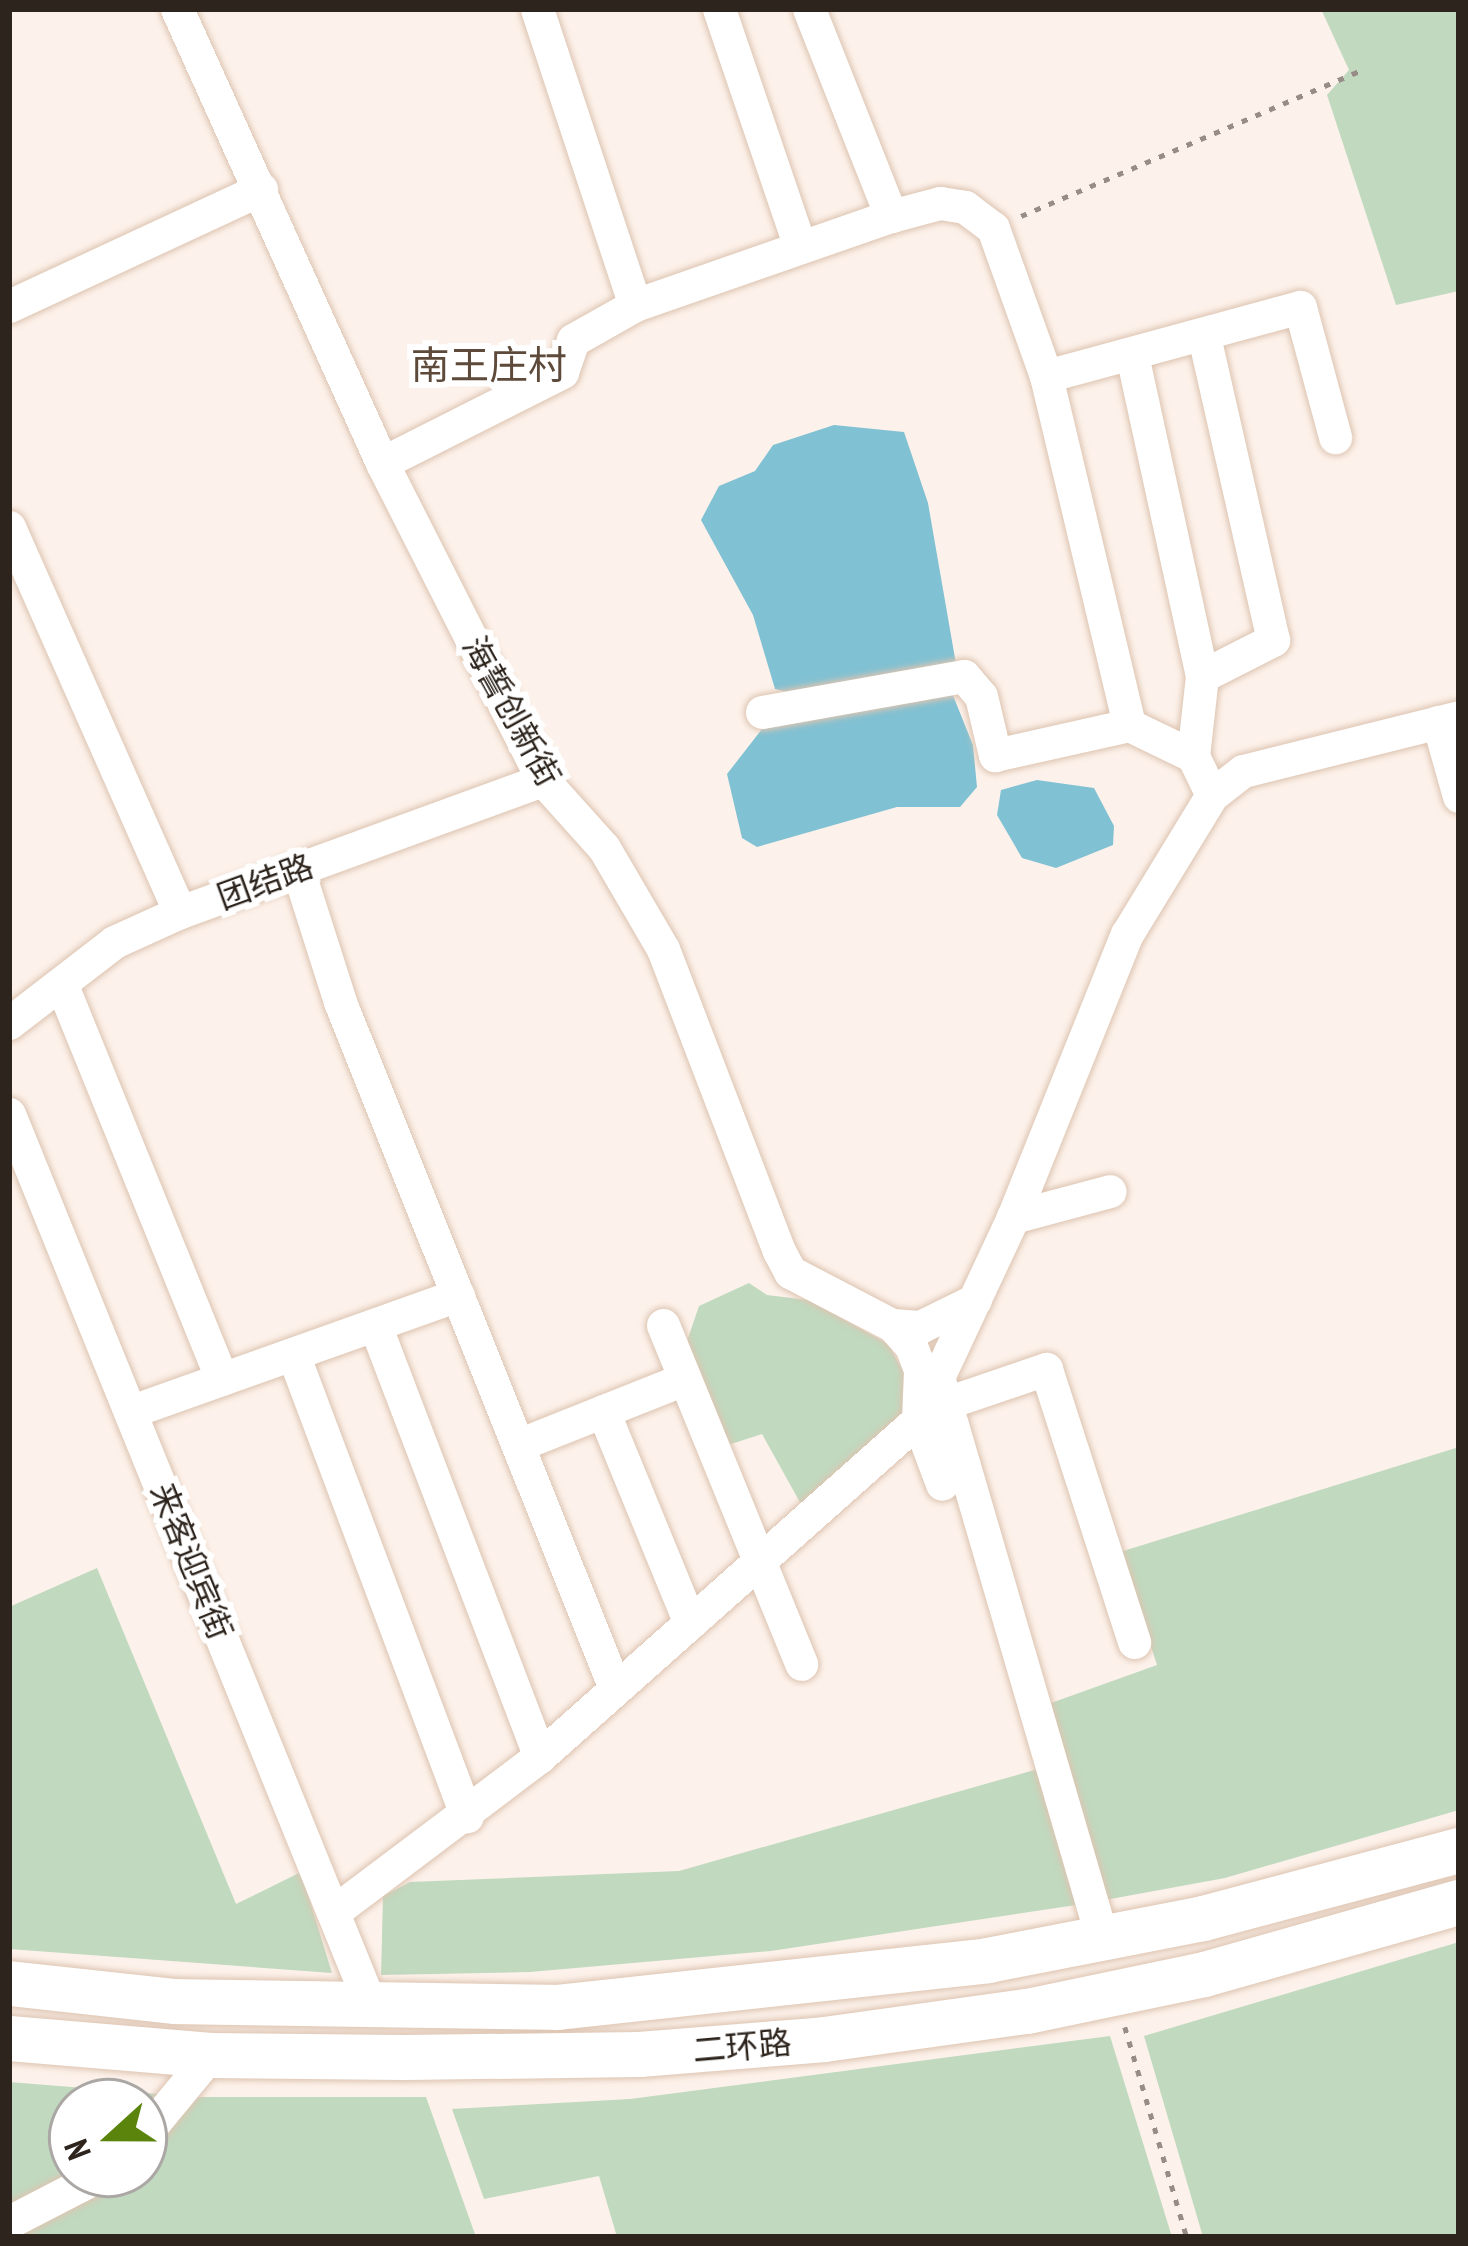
<!DOCTYPE html>
<html>
<head>
<meta charset="utf-8">
<style>
	body { margin:0 }
	#map { position:relative; width:1468px; height:2246px; overflow:hidden; background:#fdf2eb; font-family:"PT Sans Narrow","Noto Sans SC",sans-serif }
	div>[style] { position:absolute }
	[style*='--x'] { left:calc(var(--x)*1px); top:calc(var(--y)*1px); width:calc(var(--w)*1px); rotate:calc(var(--a)*1deg) }
	.green>* { inset:0; background:#c1d9bf }
	.water>* { inset:0; background:#80c1d3 }
	.path>* { height:4.5px; margin-top:-2.25px; transform-origin:0; background:repeating-linear-gradient(90deg,#978d86 0 6px,transparent 0 15px) }
	.roads { filter:drop-shadow(0 0 3px #ddc4b1) drop-shadow(0 0 3px #ddc4b1) }
	.minor>* { height:33px; margin:-16.5px; padding:0 16.5px; transform-origin:16.5px; border-radius:16.5px; background:#fff }
	.major>* { height:45px; margin:-22.5px; padding:0 22.5px; transform-origin:22.5px; border-radius:22.5px; background:#fff }
	span { translate:-50% -50%; white-space:nowrap; text-align:center; line-height:1.15; -webkit-text-stroke:12px #fff; paint-order:stroke }
	.street-label { font-size:33px; color:#2d241d }
	.quarter-label { font-size:39px; color:#5e4a3a }
	.frame { position:absolute; inset:0; border:12px solid #2d241d; pointer-events:none }
	.north { position:absolute; left:48px; top:2078px; width:120px; height:120px; box-sizing:border-box; background:#fff; border:3px solid #aba7a5; border-radius:50%; rotate:249deg; font-size:33px; font-weight:700; line-height:48px; text-align:center; color:#2d241d }
	.north::after { content:''; display:block; margin:auto; width:42px; height:54px; background:#5a840c; clip-path:polygon(50% 0,100% 100%,50% 72%,0 100%) }
</style>
</head>
<body>
<div id="map">
	<div class="green">
		<div style="clip-path:polygon(1321px 9px,1459px 9px,1459px 291px,1396px 305px,1327px 95px,1349px 70px)"></div>
		<div style="clip-path:polygon(749px 1283px,767px 1295px,808px 1300px,888px 1344px,908px 1380px,905px 1410px,802px 1506px,762px 1434px,728px 1445px,686px 1344px,699px 1306px)"></div>
		<div style="clip-path:polygon(1459px 1447px,1459px 1810px,1225px 1878px,1105px 1900px,1051px 1703px,1157px 1665px,1120px 1552px)"></div>
		<div style="clip-path:polygon(97px 1568px,236px 1904px,301px 1872px,332px 1973px,9px 1949px,9px 1607px)"></div>
		<div style="clip-path:polygon(1038px 1769px,1076px 1905px,771px 1951px,530px 1972px,381px 1975px,383px 1896px,410px 1882px,679px 1871px)"></div>
		<div style="clip-path:polygon(1459px 1942px,1459px 2237px,1203px 2237px,1144px 2036px)"></div>
		<div style="clip-path:polygon(1110px 2036px,1172px 2237px,617px 2237px,599px 2176px,484px 2199px,452px 2109px,630px 2099px)"></div>
		<div style="clip-path:polygon(evenodd,9px 2082px,196px 2097px,426px 2097px,476px 2237px,9px 2237px,9px 2082px,72px 2102px,144px 2102px,144px 2174px,72px 2174px,72px 2102px)"></div>
	</div>
	<div class="water">
		<div style="clip-path:polygon(834px 425px,904px 432px,928px 503px,956px 664px,811px 698px,775px 689px,753px 615px,701px 520px,719px 486px,755px 471px,773px 445px)"></div>
		<div style="clip-path:polygon(952px 693px,973px 745px,977px 787px,960px 807px,897px 807px,757px 847px,742px 838px,727px 774px,762px 729px)"></div>
		<div style="clip-path:polygon(1037px 780px,1094px 788px,1114px 826px,1113px 845px,1056px 868px,1022px 858px,997px 815px,1001px 790px)"></div>
	</div>
	<div class="path">
		<div style="--x:1021;--y:216;--w:371;--a:-23.2"></div>
		<div style="--x:1125;--y:2027;--w:219;--a:73.6"></div>
	</div>
	<div class="roads">
		<div class="minor">
			<div style="--x:177;--y:9;--w:498;--a:65.7"></div>
			<div style="--x:382;--y:463;--w:356;--a:63.1"></div>
			<div style="--x:543;--y:780;--w:91;--a:48.1"></div>
			<div style="--x:604;--y:848;--w:117;--a:59.7"></div>
			<div style="--x:663;--y:949;--w:324;--a:69"></div>
			<div style="--x:779;--y:1251;--w:24;--a:62"></div>
			<div style="--x:790;--y:1272;--w:115;--a:27.5"></div>
			<div style="--x:892;--y:1325;--w:28;--a:48"></div>
			<div style="--x:911;--y:1346;--w:26;--a:69"></div>
			<div style="--x:920;--y:1370;--w:50;--a:92.3"></div>
			<div style="--x:918;--y:1420;--w:68;--a:69.4"></div>
			<div style="--x:537;--y:9;--w:312;--a:71.7"></div>
			<div style="--x:719;--y:9;--w:251;--a:71.2"></div>
			<div style="--x:809;--y:9;--w:223;--a:68.4"></div>
			<div style="--x:9;--y:306;--w:278;--a:-24.9"></div>
			<div style="--x:1132;--y:355;--w:329;--a:77.7"></div>
			<div style="--x:1202;--y:676;--w:81;--a:96.4"></div>
			<div style="--x:1046;--y:376;--w:263;--a:-15.2"></div>
			<div style="--x:1300;--y:307;--w:135;--a:74.9"></div>
			<div style="--x:382;--y:463;--w:202;--a:-26.8"></div>
			<div style="--x:562;--y:372;--w:34;--a:-71"></div>
			<div style="--x:573;--y:340;--w:71;--a:-29.4"></div>
			<div style="--x:635;--y:305;--w:271;--a:-19.2"></div>
			<div style="--x:891;--y:216;--w:51;--a:-14.9"></div>
			<div style="--x:940;--y:203;--w:25;--a:9"></div>
			<div style="--x:965;--y:207;--w:35;--a:37"></div>
			<div style="--x:993;--y:228;--w:157;--a:70.3"></div>
			<div style="--x:1046;--y:376;--w:359;--a:76.6"></div>
			<div style="--x:1129;--y:725;--w:71;--a:25.8"></div>
			<div style="--x:1193;--y:756;--w:43;--a:64"></div>
			<div style="--x:9;--y:527;--w:421;--a:66.1"></div>
			<div style="--x:1202;--y:676;--w:80;--a:-26.9"></div>
			<div style="--x:1273;--y:640;--w:312;--a:-102.8"></div>
			<div style="--x:762;--y:712;--w:205;--a:-10.1"></div>
			<div style="--x:964;--y:676;--w:26;--a:50"></div>
			<div style="--x:981;--y:696;--w:61;--a:76.7"></div>
			<div style="--x:995;--y:755;--w:137;--a:-12.6"></div>
			<div style="--x:1438;--y:722;--w:77;--a:74.2"></div>
			<div style="--x:298;--y:870;--w:139;--a:72.3"></div>
			<div style="--x:340;--y:1002;--w:739;--a:68.16"></div>
			<div style="--x:63;--y:988;--w:422;--a:67.9"></div>
			<div style="--x:9;--y:1023;--w:133;--a:-37.6"></div>
			<div style="--x:114;--y:942;--w:72;--a:-24.4"></div>
			<div style="--x:180;--y:912;--w:386;--a:-20"></div>
			<div style="--x:9;--y:1114;--w:966;--a:67.92"></div>
			<div style="--x:1013;--y:1217;--w:100;--a:-15"></div>
			<div style="--x:375;--y:1325;--w:462;--a:69.1"></div>
			<div style="--x:663;--y:1325;--w:366;--a:67.8"></div>
			<div style="--x:892;--y:1325;--w:28;--a:4"></div>
			<div style="--x:920;--y:1327;--w:61;--a:-26.1"></div>
			<div style="--x:293;--y:1354;--w:494;--a:69.4"></div>
			<div style="--x:938;--y:1377;--w:584;--a:73.7"></div>
			<div style="--x:946;--y:1403;--w:106;--a:-18.8"></div>
			<div style="--x:1046;--y:1369;--w:287;--a:72.1"></div>
			<div style="--x:132;--y:1411;--w:346;--a:-19.6"></div>
			<div style="--x:603;--y:1411;--w:229;--a:67.7"></div>
			<div style="--x:518;--y:1445;--w:179;--a:-21.7"></div>
			<div style="--x:336;--y:1910;--w:256;--a:-37"></div>
			<div style="--x:540;--y:1756;--w:506;--a:-41.63"></div>
			<div style="--x:918;--y:1420;--w:224;--a:-64.9"></div>
			<div style="--x:1013;--y:1217;--w:305;--a:-68.1"></div>
			<div style="--x:1127;--y:934;--w:163;--a:-58.6"></div>
			<div style="--x:1212;--y:795;--w:39;--a:-38"></div>
			<div style="--x:1243;--y:771;--w:223;--a:-14"></div>
			<div style="--x:144;--y:2135;--w:104;--a:-50.5"></div>
			<div style="--x:9;--y:2222;--w:105;--a:-27.3"></div>
		</div>
		<div class="major">
			<div style="--x:9;--y:1983;--w:167;--a:6.2"></div>
			<div style="--x:175;--y:2001;--w:382;--a:0.9"></div>
			<div style="--x:557;--y:2007;--w:433;--a:-6.2"></div>
			<div style="--x:987;--y:1960;--w:220;--a:-11"></div>
			<div style="--x:1203;--y:1918;--w:265;--a:-14.9"></div>
			<div style="--x:9;--y:2038;--w:202;--a:4.8"></div>
			<div style="--x:210;--y:2055;--w:193;--a:0.6"></div>
			<div style="--x:403;--y:2057;--w:236;--a:-0.7"></div>
			<div style="--x:639;--y:2054;--w:186;--a:-4.6"></div>
			<div style="--x:824;--y:2039;--w:205;--a:-7.9"></div>
			<div style="--x:1027;--y:2011;--w:181;--a:-11.8"></div>
			<div style="--x:1204;--y:1974;--w:265;--a:-15.8"></div>
		</div>
	</div>
	<div class="street-label">
		<span style="left:512px;top:711px;rotate:61deg">海誓创新街</span>
		<span style="left:265px;top:881px;rotate:-20deg">团结路</span>
		<span style="left:192px;top:1561px;rotate:68deg">来客迎宾街</span>
		<span style="left:742px;top:2046px;rotate:-5deg">二环路</span>
	</div>
	<div class="quarter-label">
		<span style="left:489px;top:365px">南王庄村</span>
	</div>
	<div class="frame"></div>
	<div class="north">N</div>
</div>
</body>
</html>
